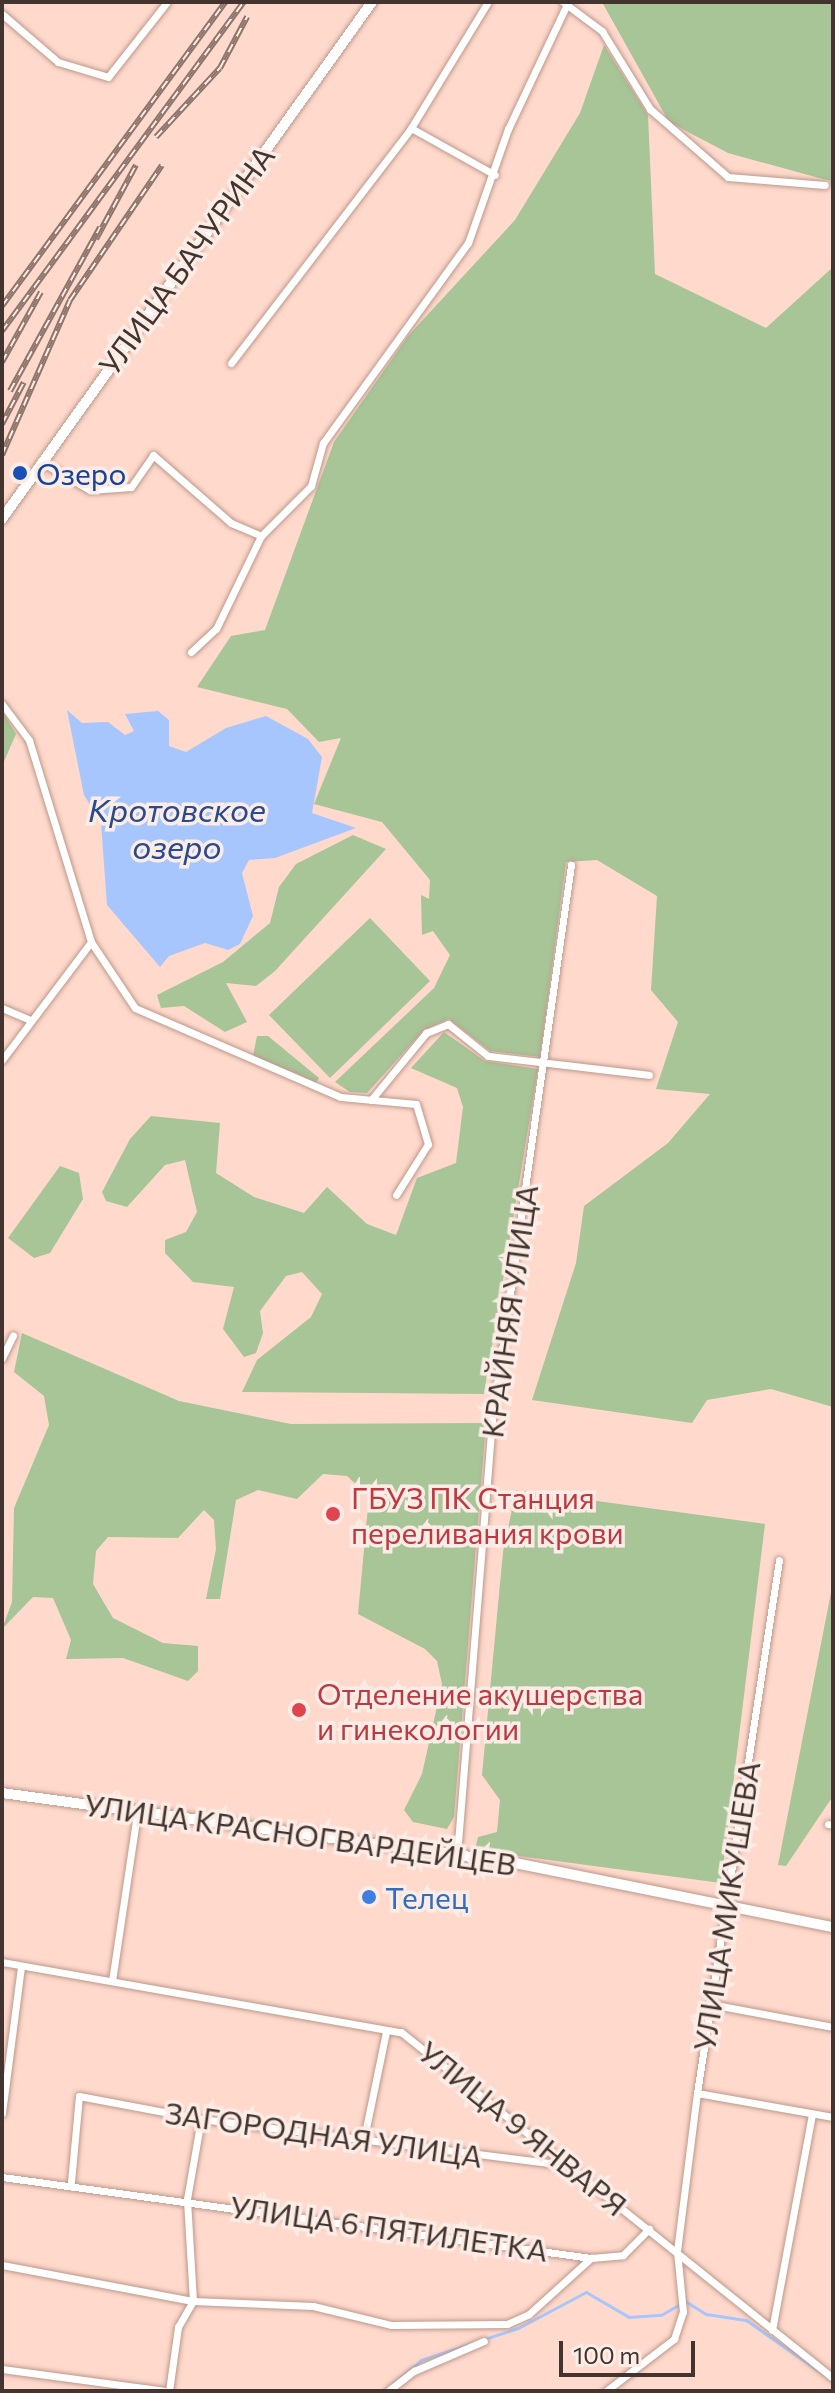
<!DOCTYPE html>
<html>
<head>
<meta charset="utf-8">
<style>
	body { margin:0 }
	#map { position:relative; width:835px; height:2393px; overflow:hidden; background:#ffd9cb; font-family:Commissioner,sans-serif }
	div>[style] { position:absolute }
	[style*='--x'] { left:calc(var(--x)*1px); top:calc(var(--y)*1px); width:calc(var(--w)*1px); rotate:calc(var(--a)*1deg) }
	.green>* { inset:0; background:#a7c597 }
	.water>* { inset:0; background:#a7c6fe }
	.stream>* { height:3px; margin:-1.5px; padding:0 1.5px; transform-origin:1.5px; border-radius:1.5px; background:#a7c6fe }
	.roads { filter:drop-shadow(0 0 2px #bc998c) drop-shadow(0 0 2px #bc998c) }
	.street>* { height:7px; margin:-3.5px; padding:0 3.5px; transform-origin:3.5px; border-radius:3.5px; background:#fff }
	.secondary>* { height:10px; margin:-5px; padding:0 5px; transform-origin:5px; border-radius:5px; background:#fff }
	.rail>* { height:6px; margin-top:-3px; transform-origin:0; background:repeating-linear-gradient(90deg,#fbece6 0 9px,#8d756c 0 18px); box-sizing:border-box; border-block:2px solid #8d756c }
	.dots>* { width:22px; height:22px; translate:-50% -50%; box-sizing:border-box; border:4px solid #fbece6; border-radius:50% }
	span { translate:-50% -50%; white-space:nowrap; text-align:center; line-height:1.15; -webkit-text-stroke:7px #fbece6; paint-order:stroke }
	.street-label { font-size:30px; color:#43342f }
	.transit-label { font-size:30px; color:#164399 }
	.left { translate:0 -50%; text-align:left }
	.health-label { font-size:30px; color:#be3a42 }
	.shop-label { font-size:30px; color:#366cbe }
	.water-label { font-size:32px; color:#294a8c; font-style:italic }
	.frame { position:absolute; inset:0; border:4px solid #43342f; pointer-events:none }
	.scale { position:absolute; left:559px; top:2341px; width:136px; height:36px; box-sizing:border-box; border:4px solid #43342f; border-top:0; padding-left:10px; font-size:24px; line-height:28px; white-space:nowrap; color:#43342f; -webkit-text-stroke:6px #fbece6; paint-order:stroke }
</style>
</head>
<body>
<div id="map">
	<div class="green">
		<div style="clip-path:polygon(602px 2px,833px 2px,833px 197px,830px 181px,728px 153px,669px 122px)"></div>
		<div style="clip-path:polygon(604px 45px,648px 115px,655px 274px,766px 328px,833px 267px,833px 1407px,771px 1389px,707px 1400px,692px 1423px,532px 1400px,576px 1263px,584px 1206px,668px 1143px,710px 1094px,656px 1089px,678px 1022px,651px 990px,657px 896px,597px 860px,566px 862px,540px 1057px,490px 1051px,449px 1019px,424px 1030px,367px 1093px,350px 1092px,335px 1082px,434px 988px,450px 955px,433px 931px,422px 935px,421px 895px,429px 899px,430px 880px,382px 822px,314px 804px,341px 738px,319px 742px,287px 709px,197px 687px,231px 636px,265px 630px,334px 442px,408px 336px,515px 220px,580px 113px)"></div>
		<div style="clip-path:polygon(2px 710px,16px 734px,2px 766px)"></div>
		<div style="clip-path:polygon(353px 835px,386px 849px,275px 971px,256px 986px,226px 983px,247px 1022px,225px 1032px,184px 1006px,161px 1008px,157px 995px,223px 962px,270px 923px,279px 887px,296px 864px)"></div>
		<div style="clip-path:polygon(370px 918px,430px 981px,330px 1078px,269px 1015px)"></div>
		<div style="clip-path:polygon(444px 1032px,485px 1061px,538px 1069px,484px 1394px,242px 1392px,257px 1360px,311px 1317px,322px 1294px,302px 1272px,286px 1276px,260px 1311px,263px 1333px,256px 1353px,244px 1357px,223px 1329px,234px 1287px,193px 1282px,165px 1253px,165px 1240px,186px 1232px,197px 1212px,185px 1160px,165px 1165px,127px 1207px,106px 1201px,102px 1192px,130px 1139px,151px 1116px,220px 1123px,216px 1173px,254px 1197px,304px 1213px,327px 1187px,367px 1224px,396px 1235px,417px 1178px,456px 1163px,463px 1107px,457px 1088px,411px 1068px)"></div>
		<div style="clip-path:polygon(257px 1036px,268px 1036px,319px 1078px,316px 1083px,253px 1056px)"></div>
		<div style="clip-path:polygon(60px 1166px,79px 1173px,83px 1199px,50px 1253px,34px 1258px,8px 1238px)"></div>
		<div style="clip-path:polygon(22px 1333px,179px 1401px,291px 1424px,486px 1423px,454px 1817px,447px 1829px,413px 1822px,404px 1810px,422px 1774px,442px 1684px,437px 1661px,425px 1649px,358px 1614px,369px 1496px,347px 1476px,323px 1474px,297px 1499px,258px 1490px,236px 1500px,220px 1599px,206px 1599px,216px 1549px,214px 1520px,204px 1510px,178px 1538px,108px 1537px,96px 1551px,93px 1584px,113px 1618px,163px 1643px,198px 1646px,198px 1671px,188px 1681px,123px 1658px,66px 1659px,71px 1640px,53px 1598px,33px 1597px,2px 1629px,12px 1602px,14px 1508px,49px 1425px,44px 1396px,14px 1372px)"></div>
		<div style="clip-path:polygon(516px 1490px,765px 1524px,721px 1883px,475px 1850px,478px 1837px,497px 1832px,500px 1800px,482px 1775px,503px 1552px)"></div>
		<div style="clip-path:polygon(833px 1582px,833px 1796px,786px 1866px,778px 1865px)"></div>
	</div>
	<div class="water">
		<div style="clip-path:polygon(67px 710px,82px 723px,108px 722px,125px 735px,134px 731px,125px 714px,158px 711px,169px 720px,169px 746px,186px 752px,226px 728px,266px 716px,308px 739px,322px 757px,312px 813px,356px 828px,275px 858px,249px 860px,242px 873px,253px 916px,240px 944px,228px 950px,205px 943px,169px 956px,160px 967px,107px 905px,101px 823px,84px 795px)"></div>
	</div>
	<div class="stream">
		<div style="--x:393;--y:2383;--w:36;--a:-39"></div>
		<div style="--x:421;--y:2360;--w:102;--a:-18.3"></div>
		<div style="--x:518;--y:2328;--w:77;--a:-27.9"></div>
		<div style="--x:586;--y:2292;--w:50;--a:30.2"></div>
		<div style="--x:629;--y:2317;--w:32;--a:-4"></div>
		<div style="--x:661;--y:2315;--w:28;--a:-30"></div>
		<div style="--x:685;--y:2301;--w:25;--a:32"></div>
		<div style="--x:706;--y:2314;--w:40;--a:8.5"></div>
		<div style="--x:746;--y:2320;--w:94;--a:35"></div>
	</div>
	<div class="roads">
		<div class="street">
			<div style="--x:563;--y:2;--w:49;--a:36.6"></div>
			<div style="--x:602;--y:31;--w:92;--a:58.4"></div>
			<div style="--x:650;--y:109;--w:103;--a:41.1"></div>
			<div style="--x:728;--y:177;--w:97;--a:4.7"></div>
			<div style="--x:2;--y:14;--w:74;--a:40.6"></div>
			<div style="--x:58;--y:62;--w:52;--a:16.7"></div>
			<div style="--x:108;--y:77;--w:95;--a:-51.8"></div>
			<div style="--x:411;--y:128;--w:96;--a:29.2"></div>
			<div style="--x:231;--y:363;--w:296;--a:-52.5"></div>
			<div style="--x:411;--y:128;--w:148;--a:-58.6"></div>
			<div style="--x:43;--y:463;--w:54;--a:29.9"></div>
			<div style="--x:90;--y:490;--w:41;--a:-4.2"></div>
			<div style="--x:131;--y:487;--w:39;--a:-55"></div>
			<div style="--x:153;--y:455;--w:103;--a:41.1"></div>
			<div style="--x:231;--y:523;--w:33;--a:23"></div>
			<div style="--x:191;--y:652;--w:34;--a:-43"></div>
			<div style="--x:216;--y:629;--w:103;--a:-64.2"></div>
			<div style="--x:261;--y:536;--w:71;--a:-45"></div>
			<div style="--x:311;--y:486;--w:45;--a:-74.4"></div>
			<div style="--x:323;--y:443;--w:247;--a:-54.1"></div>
			<div style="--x:468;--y:243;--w:121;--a:-70.7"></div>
			<div style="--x:508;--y:129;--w:140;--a:-64.7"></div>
			<div style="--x:2;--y:704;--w:45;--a:53.1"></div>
			<div style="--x:29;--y:740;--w:211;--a:72.9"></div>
			<div style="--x:91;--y:942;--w:79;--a:56.3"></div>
			<div style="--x:135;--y:1008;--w:224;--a:23.4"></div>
			<div style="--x:341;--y:1097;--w:75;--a:5.3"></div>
			<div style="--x:416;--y:1104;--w:42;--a:73.3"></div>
			<div style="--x:428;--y:1144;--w:60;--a:122.1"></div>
			<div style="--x:2;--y:1008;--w:30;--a:23"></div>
			<div style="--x:2;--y:1060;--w:148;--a:-53"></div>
			<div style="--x:371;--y:1100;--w:87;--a:-50.6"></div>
			<div style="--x:426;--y:1033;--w:24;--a:-22"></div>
			<div style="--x:448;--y:1024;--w:51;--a:38.7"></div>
			<div style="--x:488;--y:1056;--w:162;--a:6.7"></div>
			<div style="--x:2;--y:1358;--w:25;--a:-64"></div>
			<div style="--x:828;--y:1824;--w:5;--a:11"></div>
			<div style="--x:457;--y:1855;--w:436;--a:-85.4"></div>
			<div style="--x:492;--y:1420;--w:561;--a:-81.9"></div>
			<div style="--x:2;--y:1962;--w:405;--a:10"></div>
			<div style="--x:401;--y:2032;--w:553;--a:38.69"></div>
			<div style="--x:112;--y:1981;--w:170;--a:-81.5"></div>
			<div style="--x:710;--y:2004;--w:125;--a:10.6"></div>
			<div style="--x:697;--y:2093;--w:138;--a:10"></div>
			<div style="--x:2;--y:2113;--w:148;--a:-82.6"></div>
			<div style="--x:364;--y:2138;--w:108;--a:-78.3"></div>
			<div style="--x:2;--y:2177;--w:595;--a:7.83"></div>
			<div style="--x:71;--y:2182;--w:86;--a:-84.7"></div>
			<div style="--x:79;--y:2096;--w:124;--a:10.7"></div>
			<div style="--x:201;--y:2119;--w:369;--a:7.2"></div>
			<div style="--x:2;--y:2265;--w:194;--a:10.7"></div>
			<div style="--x:193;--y:2301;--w:120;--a:2.4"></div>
			<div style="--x:313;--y:2306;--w:80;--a:13.7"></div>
			<div style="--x:391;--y:2325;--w:116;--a:-0.5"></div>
			<div style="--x:507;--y:2324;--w:24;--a:-24"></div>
			<div style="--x:529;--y:2314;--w:84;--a:-42.1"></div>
			<div style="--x:591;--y:2258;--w:32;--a:-5"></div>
			<div style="--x:623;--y:2255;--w:37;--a:-45"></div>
			<div style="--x:772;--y:2330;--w:220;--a:-79.5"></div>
			<div style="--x:2;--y:2369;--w:163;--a:7.7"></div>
			<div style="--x:169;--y:2391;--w:65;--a:-82"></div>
			<div style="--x:178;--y:2327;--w:30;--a:-60"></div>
			<div style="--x:193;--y:2301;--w:102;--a:-93.4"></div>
			<div style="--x:187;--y:2199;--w:81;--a:-80.1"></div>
			<div style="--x:388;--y:2391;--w:33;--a:-38"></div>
			<div style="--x:414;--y:2371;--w:76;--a:-23.2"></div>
			<div style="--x:606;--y:2391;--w:86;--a:-37.4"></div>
			<div style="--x:674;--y:2339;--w:28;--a:-72"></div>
			<div style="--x:683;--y:2312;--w:61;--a:-95.6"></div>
			<div style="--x:677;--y:2251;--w:159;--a:-82.8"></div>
			<div style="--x:697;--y:2093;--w:539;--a:-81.25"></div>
		</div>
		<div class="secondary">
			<div style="--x:2;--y:519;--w:636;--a:-54.41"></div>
			<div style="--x:2;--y:1793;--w:518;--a:7.77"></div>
			<div style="--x:515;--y:1863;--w:324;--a:11.4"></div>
		</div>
	</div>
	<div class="rail">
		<div style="--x:156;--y:137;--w:94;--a:-47.2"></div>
		<div style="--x:220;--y:68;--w:58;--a:-62.1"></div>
		<div style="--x:96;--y:239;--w:84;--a:-61.6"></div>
		<div style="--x:2;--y:306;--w:377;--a:-53.7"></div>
		<div style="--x:2;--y:331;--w:408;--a:-53.7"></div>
		<div style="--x:2;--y:362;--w:80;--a:-60.9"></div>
		<div style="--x:10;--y:391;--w:187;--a:-61.2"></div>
		<div style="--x:2;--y:424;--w:47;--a:-62.4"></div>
		<div style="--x:2;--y:455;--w:169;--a:-66.3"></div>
		<div style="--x:70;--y:300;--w:163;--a:-55.7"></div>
	</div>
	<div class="dots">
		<div style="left:20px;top:473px;background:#1a4fb4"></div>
		<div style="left:333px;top:1514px;background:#e0444e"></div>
		<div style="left:299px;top:1710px;background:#e0444e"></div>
		<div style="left:369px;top:1897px;background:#3f7fe0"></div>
	</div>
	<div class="street-label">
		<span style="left:186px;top:260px;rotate:-54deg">УЛИЦА БАЧУРИНА</span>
		<span style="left:509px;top:1311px;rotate:-82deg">КРАЙНЯЯ УЛИЦА</span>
		<span style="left:300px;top:1834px;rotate:8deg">УЛИЦА КРАСНОГВАРДЕЙЦЕВ</span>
		<span style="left:726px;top:1906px;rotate:-81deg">УЛИЦА МИКУШЕВА</span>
		<span style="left:523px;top:2128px;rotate:39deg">УЛИЦА 9 ЯНВАРЯ</span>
		<span style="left:324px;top:2134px;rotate:8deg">ЗАГОРОДНАЯ УЛИЦА</span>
		<span style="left:389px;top:2228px;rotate:8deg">УЛИЦА 6 ПЯТИЛЕТКА</span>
	</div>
	<div class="transit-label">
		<span class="left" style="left:36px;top:473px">Озеро</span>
	</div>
	<div class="health-label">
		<span class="left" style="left:351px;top:1514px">ГБУЗ ПК Станция<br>переливания крови</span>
		<span class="left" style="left:317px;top:1710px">Отделение акушерства<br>и гинекологии</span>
	</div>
	<div class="shop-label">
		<span class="left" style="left:385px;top:1897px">Телец</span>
	</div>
	<div class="water-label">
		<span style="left:177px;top:828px">Кротовское<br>озеро</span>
	</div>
	<div class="frame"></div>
	<div class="scale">100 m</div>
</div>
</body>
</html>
